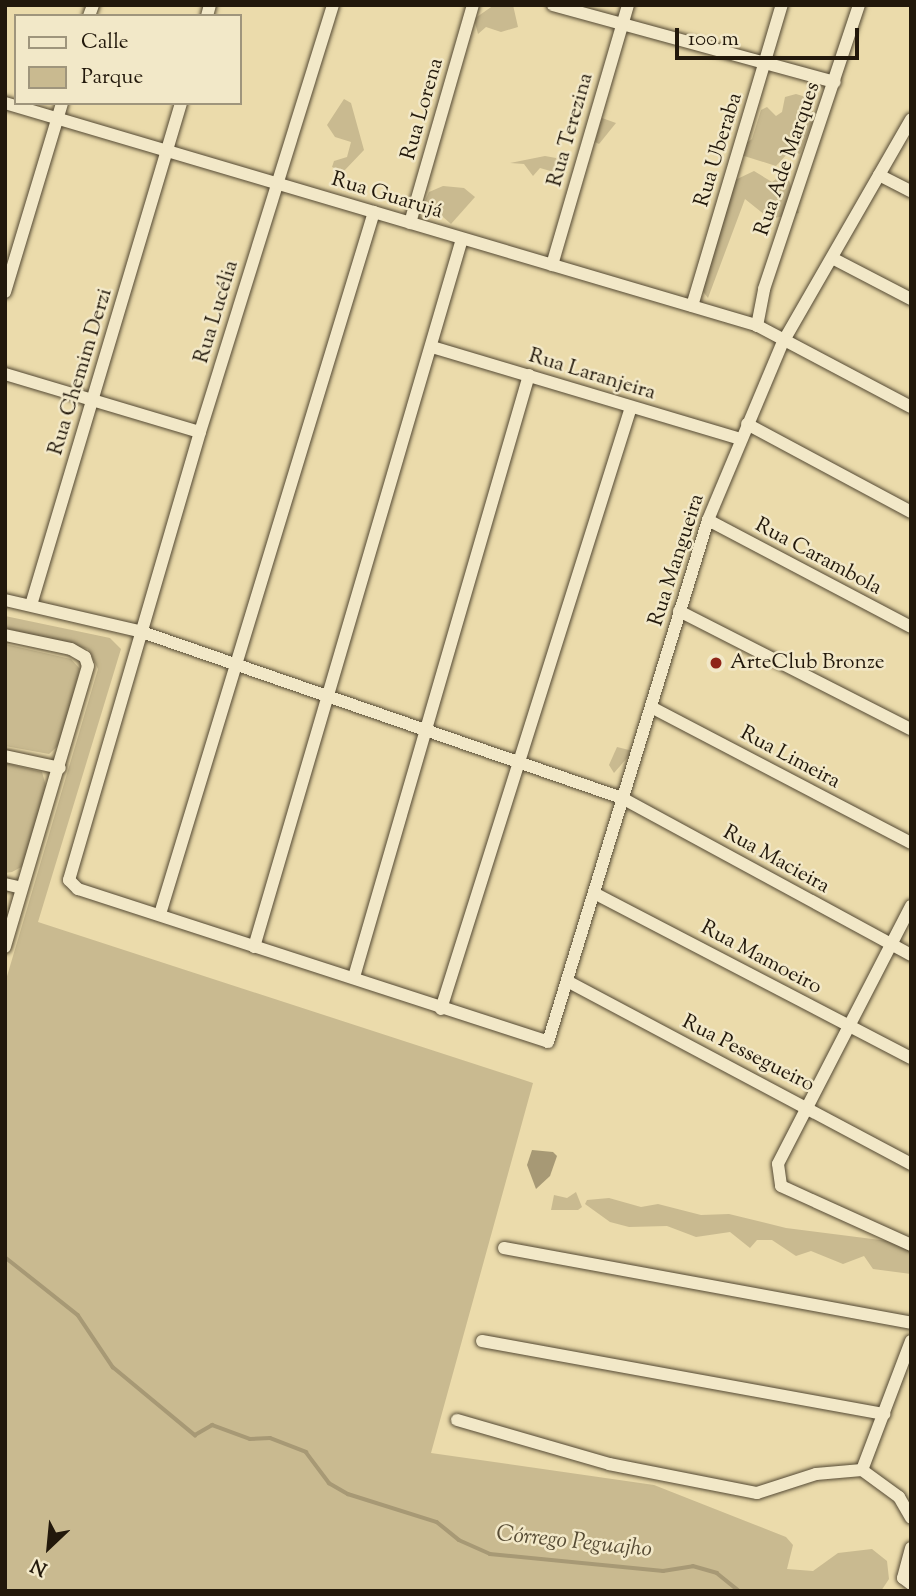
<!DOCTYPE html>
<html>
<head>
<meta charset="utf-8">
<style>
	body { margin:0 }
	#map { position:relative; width:916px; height:1596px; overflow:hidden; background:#ebdbab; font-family:"Sorts Mill Goudy",serif }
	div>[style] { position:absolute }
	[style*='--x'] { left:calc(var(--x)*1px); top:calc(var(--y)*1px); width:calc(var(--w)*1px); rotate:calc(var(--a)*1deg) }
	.green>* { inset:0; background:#c9ba90 }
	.water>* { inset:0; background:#a79975 }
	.stream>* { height:3.5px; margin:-1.75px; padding:0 1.75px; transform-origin:1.75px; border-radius:1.75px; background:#a79975 }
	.roads { filter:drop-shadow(0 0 2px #544933) drop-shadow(0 0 2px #544933) }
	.minor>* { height:12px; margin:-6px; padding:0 6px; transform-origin:6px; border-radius:6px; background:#f2e8c8 }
	.dots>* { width:19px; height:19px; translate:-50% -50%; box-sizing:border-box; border:4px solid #f2e8c8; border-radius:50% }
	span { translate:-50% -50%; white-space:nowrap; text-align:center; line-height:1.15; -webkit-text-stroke:5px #f2e8c8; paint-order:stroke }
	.street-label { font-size:21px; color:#22180b }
	.poi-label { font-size:21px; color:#22180b }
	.left { translate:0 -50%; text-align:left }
	.water-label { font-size:23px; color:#574c35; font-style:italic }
	.frame { position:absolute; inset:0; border:7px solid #22180b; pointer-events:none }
	.legend { position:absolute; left:14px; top:14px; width:228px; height:91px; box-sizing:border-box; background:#f2e8c8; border:2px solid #9f957c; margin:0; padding:9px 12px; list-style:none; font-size:21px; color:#22180b }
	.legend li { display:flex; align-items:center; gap:14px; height:35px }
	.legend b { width:35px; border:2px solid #9f957c }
	.north { position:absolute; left:14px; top:1512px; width:70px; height:70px; -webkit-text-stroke:5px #f2e8c8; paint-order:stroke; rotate:206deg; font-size:19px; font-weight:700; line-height:28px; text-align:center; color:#22180b }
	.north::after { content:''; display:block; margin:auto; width:24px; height:32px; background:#22180b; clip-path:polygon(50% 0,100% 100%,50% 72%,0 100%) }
	.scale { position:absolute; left:675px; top:28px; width:184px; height:32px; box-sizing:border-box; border:4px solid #22180b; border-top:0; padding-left:9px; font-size:21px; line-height:24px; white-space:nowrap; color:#22180b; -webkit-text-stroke:5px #f2e8c8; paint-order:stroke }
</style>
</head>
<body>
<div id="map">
	<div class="green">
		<div style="clip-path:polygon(494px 5px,513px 5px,518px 27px,501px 32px,486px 27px,478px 34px,474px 19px)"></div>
		<div style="clip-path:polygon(796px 94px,806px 97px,815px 116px,800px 154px,790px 151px,776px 166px,741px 155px,742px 146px,752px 139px,761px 110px,767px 107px,776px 116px,782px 112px,785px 97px)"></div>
		<div style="clip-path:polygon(344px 99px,351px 103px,364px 150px,343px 172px,332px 167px,334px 161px,347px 157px,351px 142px,335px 137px,327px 125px)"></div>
		<div style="clip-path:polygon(602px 118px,616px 123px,599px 144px,595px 142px)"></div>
		<div style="clip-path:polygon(545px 156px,556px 158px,559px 164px,569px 163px,567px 167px,554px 172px,540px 168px,533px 176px,524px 164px,510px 163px)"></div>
		<div style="clip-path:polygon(754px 171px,772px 182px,779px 177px,789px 180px,799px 213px,770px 219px,745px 199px,708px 298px,701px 289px,733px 181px)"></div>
		<div style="clip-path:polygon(443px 186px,464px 188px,475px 197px,451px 224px,425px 201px,429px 192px)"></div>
		<div style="clip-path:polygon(5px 616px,110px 638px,121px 649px,38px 922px,533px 1083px,431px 1453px,654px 1485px,786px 1537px,793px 1545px,787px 1569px,813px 1571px,838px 1553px,872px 1549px,887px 1561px,889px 1579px,881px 1591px,5px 1591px,5px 983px,98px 669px,88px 649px,5px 628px)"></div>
		<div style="clip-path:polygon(5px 644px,71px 659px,80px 669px,60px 744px,49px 754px,5px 746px)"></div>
		<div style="clip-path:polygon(617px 747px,633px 751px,614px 773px,609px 765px)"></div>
		<div style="clip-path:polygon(5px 763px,42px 772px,46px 786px,25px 865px,12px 872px,5px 873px)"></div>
		<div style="clip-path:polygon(576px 1192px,582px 1207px,578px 1210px,551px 1210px,554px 1195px,567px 1198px)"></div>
		<div style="clip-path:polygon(609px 1198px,641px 1207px,658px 1204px,701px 1215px,729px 1214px,786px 1228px,896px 1242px,911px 1246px,911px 1274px,873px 1269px,864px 1256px,843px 1264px,811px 1251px,796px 1256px,772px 1240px,757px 1240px,750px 1248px,730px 1232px,696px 1237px,667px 1226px,629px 1227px,610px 1222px,585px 1204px,587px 1200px)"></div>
	</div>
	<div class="water">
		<div style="clip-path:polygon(532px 1150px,553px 1152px,557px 1156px,550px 1176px,536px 1189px,527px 1165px)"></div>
	</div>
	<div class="stream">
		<div style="--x:5;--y:1257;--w:93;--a:38.5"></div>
		<div style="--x:78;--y:1315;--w:63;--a:56.1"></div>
		<div style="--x:113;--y:1367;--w:107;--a:39.7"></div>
		<div style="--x:195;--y:1435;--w:20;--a:-30"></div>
		<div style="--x:212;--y:1425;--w:40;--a:20.2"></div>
		<div style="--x:250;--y:1439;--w:20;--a:-3"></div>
		<div style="--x:270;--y:1438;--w:39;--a:21"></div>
		<div style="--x:306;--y:1452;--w:39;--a:53"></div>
		<div style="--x:329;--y:1483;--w:22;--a:30"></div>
		<div style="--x:348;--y:1494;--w:93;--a:17.5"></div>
		<div style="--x:437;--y:1522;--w:28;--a:39"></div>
		<div style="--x:459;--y:1540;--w:34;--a:24"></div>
		<div style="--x:490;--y:1554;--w:174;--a:5.6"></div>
		<div style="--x:663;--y:1571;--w:30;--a:-9"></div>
		<div style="--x:693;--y:1566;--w:25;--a:16"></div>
		<div style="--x:717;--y:1573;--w:28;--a:39"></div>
	</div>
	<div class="roads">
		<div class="minor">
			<div style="--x:333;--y:5;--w:447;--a:107.3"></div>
			<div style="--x:200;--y:432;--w:467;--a:106.3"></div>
			<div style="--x:69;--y:880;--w:13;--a:45"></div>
			<div style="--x:78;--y:889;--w:494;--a:18"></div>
			<div style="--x:548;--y:1042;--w:546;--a:-72.96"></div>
			<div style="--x:708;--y:520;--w:193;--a:-67.2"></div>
			<div style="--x:783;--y:342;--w:257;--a:-60.1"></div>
			<div style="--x:553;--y:5;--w:292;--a:15.3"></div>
			<div style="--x:89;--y:16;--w:12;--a:-70"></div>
			<div style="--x:207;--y:16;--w:11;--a:-75"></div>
			<div style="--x:5;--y:103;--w:783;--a:16.47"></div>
			<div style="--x:756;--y:325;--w:175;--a:27.9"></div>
			<div style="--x:879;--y:175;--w:36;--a:27"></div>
			<div style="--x:410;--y:223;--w:227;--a:-73.9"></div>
			<div style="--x:834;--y:259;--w:87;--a:27.5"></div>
			<div style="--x:552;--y:265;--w:271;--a:-73.7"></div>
			<div style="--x:5;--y:292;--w:197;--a:-73.2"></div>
			<div style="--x:692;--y:306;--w:314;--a:-73.4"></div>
			<div style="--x:757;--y:326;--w:38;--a:-79"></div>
			<div style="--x:764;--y:289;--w:299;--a:-71.5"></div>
			<div style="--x:432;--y:347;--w:322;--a:16.6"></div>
			<div style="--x:5;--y:374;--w:203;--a:16.6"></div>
			<div style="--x:747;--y:424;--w:186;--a:28.2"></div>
			<div style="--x:708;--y:520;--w:229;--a:27.8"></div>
			<div style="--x:5;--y:600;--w:141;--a:13.1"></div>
			<div style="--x:142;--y:632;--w:508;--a:19.08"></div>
			<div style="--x:622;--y:798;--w:329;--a:28.5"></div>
			<div style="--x:31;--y:605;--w:524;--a:-73.36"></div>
			<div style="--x:679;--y:611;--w:260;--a:27"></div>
			<div style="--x:5;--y:635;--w:67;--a:12"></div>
			<div style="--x:71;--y:649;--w:16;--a:30"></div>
			<div style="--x:85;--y:657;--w:9;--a:72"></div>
			<div style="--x:88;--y:666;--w:293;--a:106.5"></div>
			<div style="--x:651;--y:707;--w:293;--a:27.6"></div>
			<div style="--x:5;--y:756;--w:56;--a:12.3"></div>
			<div style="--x:5;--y:884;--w:17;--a:13"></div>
			<div style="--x:594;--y:893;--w:357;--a:27.5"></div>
			<div style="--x:911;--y:906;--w:290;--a:117.3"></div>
			<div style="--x:778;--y:1164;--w:22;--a:82"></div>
			<div style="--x:781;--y:1186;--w:143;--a:24.4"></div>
			<div style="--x:160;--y:914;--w:734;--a:-73.05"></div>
			<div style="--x:254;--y:947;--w:738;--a:-73.63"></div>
			<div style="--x:354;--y:977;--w:627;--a:-73.79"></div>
			<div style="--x:567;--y:981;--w:390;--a:28"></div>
			<div style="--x:441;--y:1009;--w:631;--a:-72.48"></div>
			<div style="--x:504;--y:1248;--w:414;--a:10.4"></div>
			<div style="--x:482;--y:1341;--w:409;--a:10.3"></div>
			<div style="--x:457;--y:1420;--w:158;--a:16.1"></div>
			<div style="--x:609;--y:1464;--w:151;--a:11.1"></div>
			<div style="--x:757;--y:1493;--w:62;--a:-17.9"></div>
			<div style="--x:816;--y:1474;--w:46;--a:-5"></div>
			<div style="--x:862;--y:1470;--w:138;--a:-69.2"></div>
			<div style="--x:862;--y:1470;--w:46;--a:36.1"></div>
			<div style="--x:899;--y:1497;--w:24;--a:60"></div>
			<div style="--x:911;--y:1548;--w:31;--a:105"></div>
			<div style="--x:903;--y:1578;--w:10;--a:37"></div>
		</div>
	</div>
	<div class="dots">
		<div style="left:716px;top:663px;background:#8f2418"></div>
	</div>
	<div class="street-label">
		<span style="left:423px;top:109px;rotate:-74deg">Rua Lorena</span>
		<span style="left:571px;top:130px;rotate:-74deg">Rua Terezina</span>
		<span style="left:719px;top:150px;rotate:-73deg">Rua Uberaba</span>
		<span style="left:788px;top:159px;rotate:-71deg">Rua Ade Marques</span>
		<span style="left:387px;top:196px;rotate:17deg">Rua Guarujá</span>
		<span style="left:217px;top:312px;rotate:-73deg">Rua Lucélia</span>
		<span style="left:81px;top:372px;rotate:-73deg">Rua Chemim Derzi</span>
		<span style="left:592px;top:375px;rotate:17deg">Rua Laranjeira</span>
		<span style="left:818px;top:557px;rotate:28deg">Rua Carambola</span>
		<span style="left:677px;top:560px;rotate:-72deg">Rua Mangueira</span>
		<span style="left:790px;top:758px;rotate:28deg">Rua Limeira</span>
		<span style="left:776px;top:860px;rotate:29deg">Rua Macieira</span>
		<span style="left:761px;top:958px;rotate:28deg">Rua Mamoeiro</span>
		<span style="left:748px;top:1054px;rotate:27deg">Rua Pessegueiro</span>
	</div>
	<div class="poi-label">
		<span class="left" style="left:730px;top:663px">ArteClub Bronze</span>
	</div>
	<div class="water-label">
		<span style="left:574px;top:1543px;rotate:6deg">Córrego Peguajho</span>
	</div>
	<div class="frame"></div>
	<ul class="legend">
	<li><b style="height:9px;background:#f2e8c8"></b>Calle</li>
	<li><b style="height:19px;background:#c9ba90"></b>Parque</li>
	</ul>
	<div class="north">N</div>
	<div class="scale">100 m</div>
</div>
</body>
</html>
